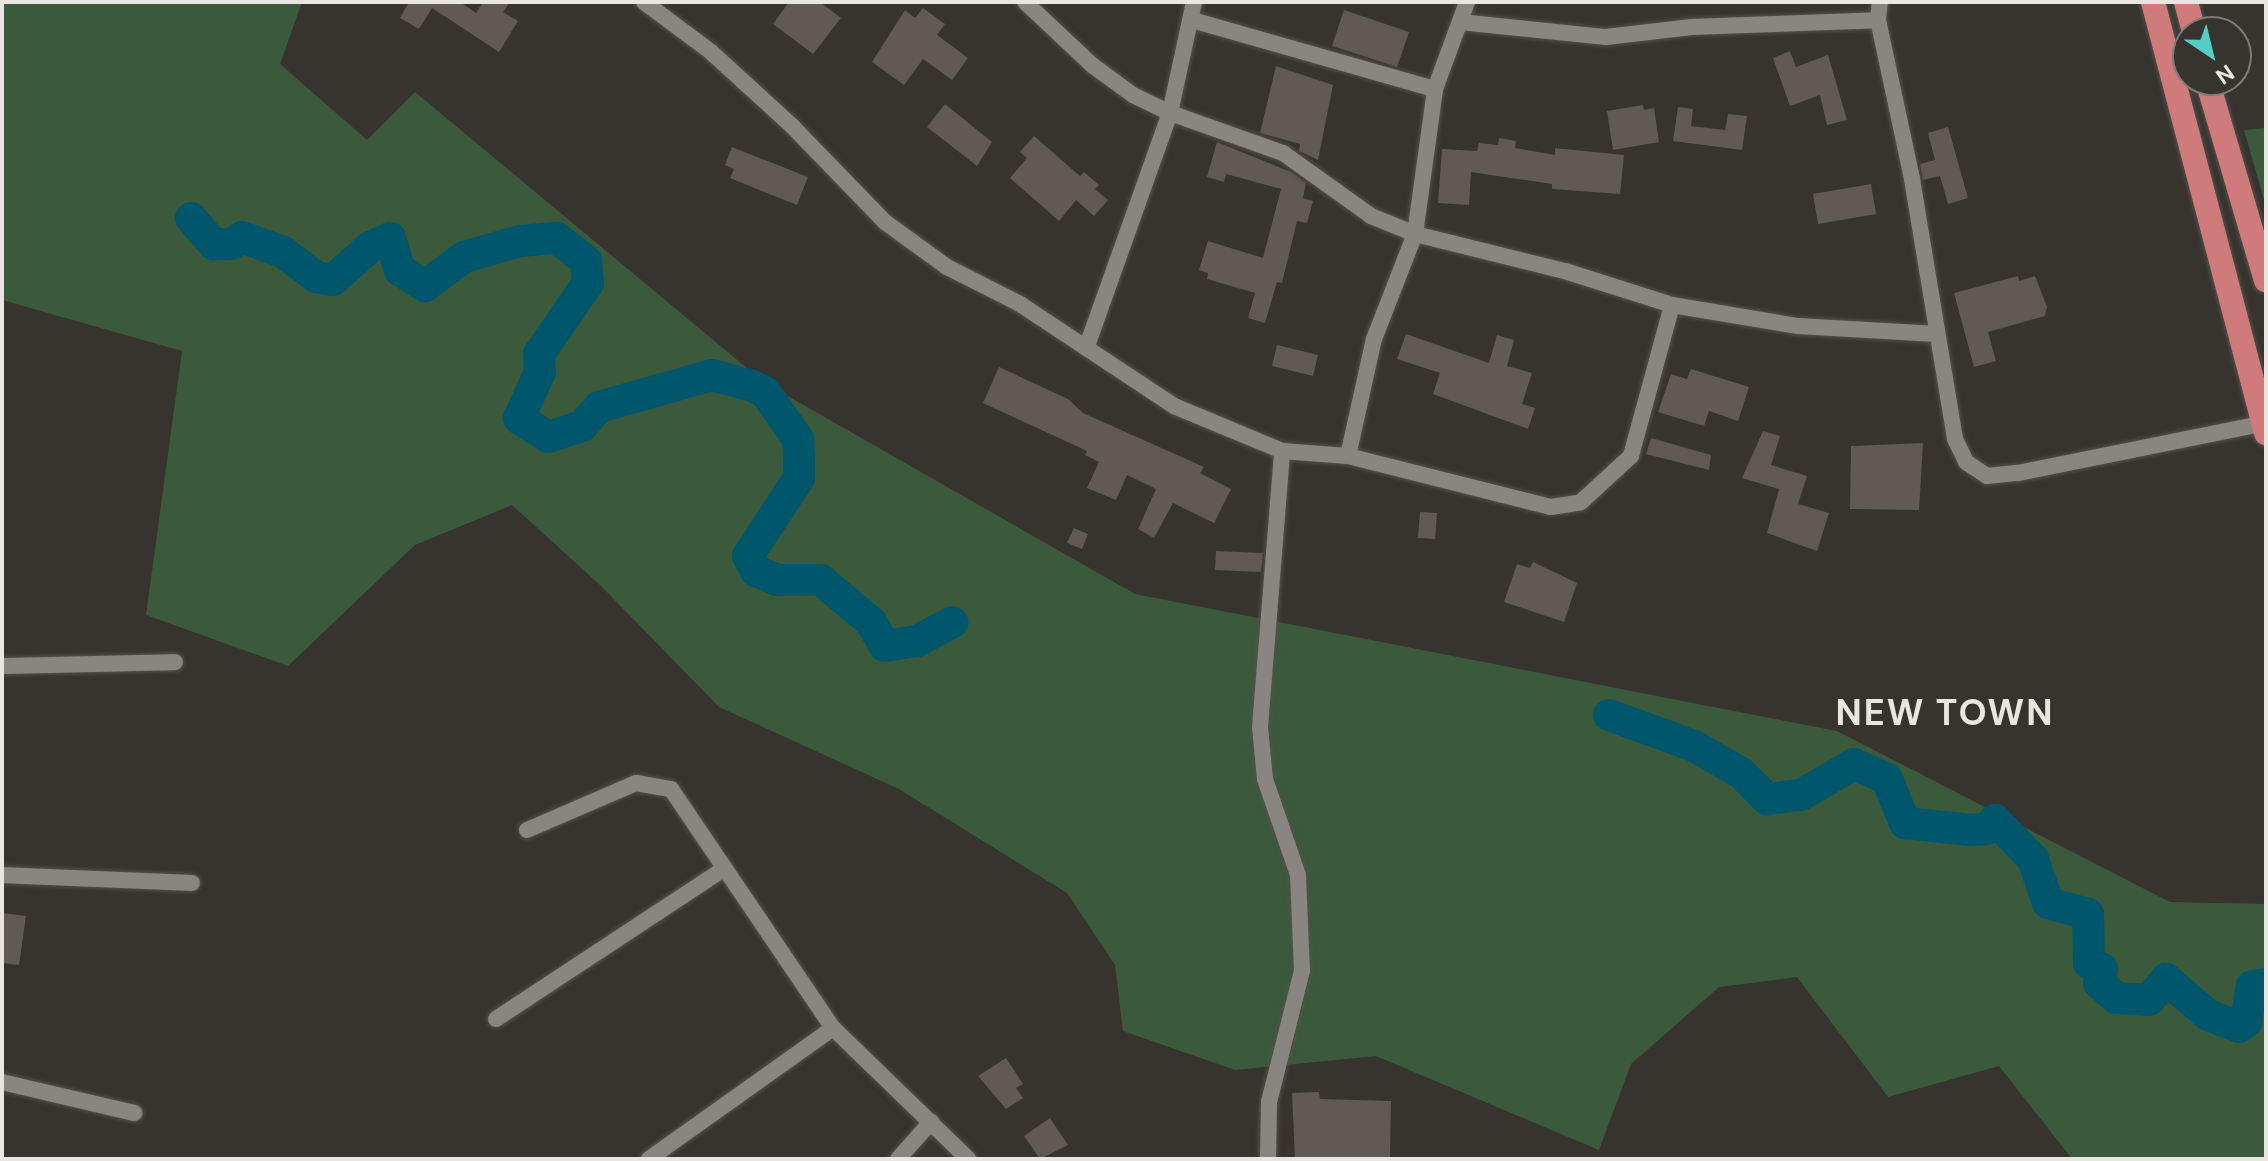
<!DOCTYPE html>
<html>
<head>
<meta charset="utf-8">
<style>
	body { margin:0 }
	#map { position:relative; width:2268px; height:1161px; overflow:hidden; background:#37332e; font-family:"DM Sans",sans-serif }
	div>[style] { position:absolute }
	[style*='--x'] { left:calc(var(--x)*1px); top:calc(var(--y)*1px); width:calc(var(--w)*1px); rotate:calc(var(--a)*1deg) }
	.green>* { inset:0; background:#3a5a3b }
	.river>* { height:32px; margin:-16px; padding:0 16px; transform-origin:16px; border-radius:16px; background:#00576c }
	.building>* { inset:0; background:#605956 }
	.roads { filter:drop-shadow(0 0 2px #53504c) drop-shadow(0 0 2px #53504c) }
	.street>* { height:16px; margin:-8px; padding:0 8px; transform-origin:8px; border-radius:8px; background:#898580 }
	.highway>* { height:24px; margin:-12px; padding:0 12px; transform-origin:12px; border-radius:12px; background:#cf7b7b }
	span { translate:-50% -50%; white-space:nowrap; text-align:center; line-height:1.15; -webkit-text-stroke:6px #37332e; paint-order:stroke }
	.district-label { font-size:36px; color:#e8e5e2; font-weight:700; letter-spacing:2px }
	.frame { position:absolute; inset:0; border:4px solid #e8e5e2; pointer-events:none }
	.north { position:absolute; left:2172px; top:16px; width:80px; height:80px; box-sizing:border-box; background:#37332e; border:2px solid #7e7a76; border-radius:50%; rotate:145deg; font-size:22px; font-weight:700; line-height:32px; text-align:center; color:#e8e5e2 }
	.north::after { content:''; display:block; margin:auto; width:28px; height:36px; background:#55cec6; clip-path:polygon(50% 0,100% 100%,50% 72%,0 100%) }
</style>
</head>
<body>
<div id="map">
	<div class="green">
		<div style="clip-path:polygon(2px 2px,302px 2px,280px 64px,367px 140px,415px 92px,765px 383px,1135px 594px,1837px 731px,2170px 902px,2266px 904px,2266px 1159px,2072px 1159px,1999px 1066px,1888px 1097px,1797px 977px,1719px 987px,1631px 1064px,1599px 1150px,1376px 1056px,1235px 1070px,1123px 1031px,1115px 965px,1067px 893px,899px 789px,719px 707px,601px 586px,512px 505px,415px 545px,288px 666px,146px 615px,182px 351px,2px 300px)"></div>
		<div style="clip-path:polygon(2266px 128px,2266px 207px,2244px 130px)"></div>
	</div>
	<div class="river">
		<div style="--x:191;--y:218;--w:35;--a:49"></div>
		<div style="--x:214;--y:244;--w:17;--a:0"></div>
		<div style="--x:231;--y:244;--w:13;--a:-32"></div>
		<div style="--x:242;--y:237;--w:44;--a:20.1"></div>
		<div style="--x:283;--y:252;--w:41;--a:37.1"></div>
		<div style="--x:316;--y:277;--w:17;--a:10"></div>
		<div style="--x:333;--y:280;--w:50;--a:-41.7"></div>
		<div style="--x:370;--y:247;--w:22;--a:-24"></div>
		<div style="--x:390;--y:238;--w:34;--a:73"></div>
		<div style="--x:400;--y:270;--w:30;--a:33"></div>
		<div style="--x:425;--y:286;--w:49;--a:-36.6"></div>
		<div style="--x:464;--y:257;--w:58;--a:-15.9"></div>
		<div style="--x:520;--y:241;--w:37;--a:-5"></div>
		<div style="--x:557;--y:238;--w:37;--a:38"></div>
		<div style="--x:586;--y:261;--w:22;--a:85"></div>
		<div style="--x:588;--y:283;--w:86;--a:124.6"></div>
		<div style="--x:539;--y:354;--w:18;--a:87"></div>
		<div style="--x:540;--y:372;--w:51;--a:114.5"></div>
		<div style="--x:519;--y:418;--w:35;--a:33"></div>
		<div style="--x:548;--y:437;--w:36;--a:-18"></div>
		<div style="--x:582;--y:426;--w:25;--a:-48"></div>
		<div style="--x:599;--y:407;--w:117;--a:-15.8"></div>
		<div style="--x:712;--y:375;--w:39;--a:15"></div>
		<div style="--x:750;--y:385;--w:17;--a:25"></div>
		<div style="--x:765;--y:392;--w:57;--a:54.9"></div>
		<div style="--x:798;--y:439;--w:18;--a:87"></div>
		<div style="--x:799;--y:457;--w:21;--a:90"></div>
		<div style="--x:799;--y:478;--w:93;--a:123.2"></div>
		<div style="--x:748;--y:556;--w:17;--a:62"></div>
		<div style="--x:756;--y:571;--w:23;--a:23"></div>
		<div style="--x:777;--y:580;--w:44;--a:0"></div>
		<div style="--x:821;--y:580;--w:65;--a:40"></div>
		<div style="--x:871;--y:622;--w:28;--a:60"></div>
		<div style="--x:885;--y:646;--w:32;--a:-9"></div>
		<div style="--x:917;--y:641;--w:40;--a:-28"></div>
		<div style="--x:1609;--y:715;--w:90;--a:20"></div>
		<div style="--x:1694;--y:746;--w:54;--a:29.9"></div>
		<div style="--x:1741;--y:773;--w:37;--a:45"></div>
		<div style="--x:1767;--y:799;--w:34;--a:-7"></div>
		<div style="--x:1801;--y:795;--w:61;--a:-30.3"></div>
		<div style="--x:1854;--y:764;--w:36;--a:24"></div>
		<div style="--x:1887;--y:779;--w:48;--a:67.8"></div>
		<div style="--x:1905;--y:823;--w:66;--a:6.1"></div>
		<div style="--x:1971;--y:830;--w:15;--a:-4"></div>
		<div style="--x:1986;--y:829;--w:13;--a:-45"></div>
		<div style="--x:1995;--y:820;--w:54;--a:45.7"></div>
		<div style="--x:2033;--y:859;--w:46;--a:71.2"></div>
		<div style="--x:2048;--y:903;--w:41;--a:15.4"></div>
		<div style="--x:2088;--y:914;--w:49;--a:88.8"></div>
		<div style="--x:2089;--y:963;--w:14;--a:25"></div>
		<div style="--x:2102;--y:969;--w:14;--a:102"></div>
		<div style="--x:2099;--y:983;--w:23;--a:41"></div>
		<div style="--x:2116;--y:998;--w:33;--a:3"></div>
		<div style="--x:2149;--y:1000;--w:27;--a:-51"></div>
		<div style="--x:2166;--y:979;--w:55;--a:40.6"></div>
		<div style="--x:2208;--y:1015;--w:33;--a:21"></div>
		<div style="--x:2239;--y:1027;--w:9;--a:-36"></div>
		<div style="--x:2246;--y:1022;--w:36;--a:-81"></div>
		<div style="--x:2252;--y:986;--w:14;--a:-8"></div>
	</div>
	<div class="building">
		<div style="clip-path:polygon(409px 2px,460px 2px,476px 13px,483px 2px,510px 2px,503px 12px,518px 21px,499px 52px,432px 8px,419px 29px,400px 18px)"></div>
		<div style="clip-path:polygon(789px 2px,820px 2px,841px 18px,813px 54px,773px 24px)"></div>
		<div style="clip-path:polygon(923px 8px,945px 24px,937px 35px,968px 58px,952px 80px,923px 59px,904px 85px,872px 62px,905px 10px,915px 18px)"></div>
		<div style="clip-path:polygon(1344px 10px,1409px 32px,1397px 67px,1332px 46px)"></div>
		<div style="clip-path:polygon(1790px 51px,1796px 67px,1828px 55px,1847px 120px,1827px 125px,1820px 95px,1790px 106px,1773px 58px)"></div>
		<div style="clip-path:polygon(1276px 66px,1333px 85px,1318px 160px,1299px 151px,1300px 144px,1260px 133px)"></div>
		<div style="clip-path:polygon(945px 104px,992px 142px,977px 166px,927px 127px)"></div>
		<div style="clip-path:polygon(1643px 105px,1644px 110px,1654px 108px,1659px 142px,1613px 150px,1607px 111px)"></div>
		<div style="clip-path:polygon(1678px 107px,1693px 109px,1691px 126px,1725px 130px,1728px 114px,1747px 116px,1742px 150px,1673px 141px)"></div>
		<div style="clip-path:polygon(1948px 127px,1968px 198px,1948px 204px,1940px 176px,1923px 180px,1920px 164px,1935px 160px,1928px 133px)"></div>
		<div style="clip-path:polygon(1034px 136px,1080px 176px,1084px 172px,1099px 185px,1095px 189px,1108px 200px,1094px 216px,1076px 200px,1059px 221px,1010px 178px,1027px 158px,1020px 152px)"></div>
		<div style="clip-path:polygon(1499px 138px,1516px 141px,1515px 148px,1555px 155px,1555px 148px,1624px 155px,1620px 194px,1552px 189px,1552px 184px,1471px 172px,1469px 205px,1438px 203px,1442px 149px,1477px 151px,1479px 143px,1498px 145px)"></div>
		<div style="clip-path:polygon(1217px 142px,1291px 172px,1306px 183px,1303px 198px,1313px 201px,1307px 223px,1297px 221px,1282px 283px,1277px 282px,1265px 323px,1248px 318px,1255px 293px,1207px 279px,1208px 273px,1199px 270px,1208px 241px,1263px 258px,1281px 189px,1226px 174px,1224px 182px,1207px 177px)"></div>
		<div style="clip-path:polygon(732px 147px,808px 177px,797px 205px,730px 178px,734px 169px,725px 165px)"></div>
		<div style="clip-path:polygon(1871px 184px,1876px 214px,1818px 224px,1813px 194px)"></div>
		<div style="clip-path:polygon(2018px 276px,2019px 281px,2035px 276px,2047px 307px,2045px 316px,1988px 332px,1996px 361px,1974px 367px,1954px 293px)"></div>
		<div style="clip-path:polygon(1406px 334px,1489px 363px,1497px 335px,1514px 340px,1507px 366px,1532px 373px,1522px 404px,1535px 408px,1528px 429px,1433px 394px,1440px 373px,1397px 359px)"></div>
		<div style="clip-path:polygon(1277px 345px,1318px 355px,1313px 376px,1272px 366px)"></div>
		<div style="clip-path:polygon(999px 367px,1068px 399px,1083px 413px,1204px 467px,1200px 473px,1231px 489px,1214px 523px,1173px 503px,1154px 538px,1138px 529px,1156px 489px,1127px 475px,1116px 500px,1087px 488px,1099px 462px,1085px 455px,1087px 451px,983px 403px)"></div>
		<div style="clip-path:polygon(1691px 369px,1749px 387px,1738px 421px,1709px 411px,1704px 426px,1658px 412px,1671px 374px,1687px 379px)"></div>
		<div style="clip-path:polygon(1763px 431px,1780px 436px,1771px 465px,1807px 476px,1798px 504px,1829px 513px,1817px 551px,1767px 533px,1779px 489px,1742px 478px)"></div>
		<div style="clip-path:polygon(1651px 438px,1711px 455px,1709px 470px,1646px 454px)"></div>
		<div style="clip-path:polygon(1923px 443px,1919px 510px,1850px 509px,1851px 446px)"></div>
		<div style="clip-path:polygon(1420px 512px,1437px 513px,1435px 539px,1418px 538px)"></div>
		<div style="clip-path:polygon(1074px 528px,1088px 534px,1082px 549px,1067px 543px)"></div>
		<div style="clip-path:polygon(1216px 551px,1263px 553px,1261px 572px,1215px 570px)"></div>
		<div style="clip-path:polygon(1533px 562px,1577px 583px,1564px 622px,1504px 602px,1517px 564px,1530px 568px)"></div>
		<div style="clip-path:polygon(2px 913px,26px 916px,19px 965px,2px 963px)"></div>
		<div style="clip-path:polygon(1006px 1058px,1023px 1084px,1016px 1088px,1023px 1098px,1006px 1109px,978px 1076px)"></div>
		<div style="clip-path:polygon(1319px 1092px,1320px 1099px,1391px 1101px,1390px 1157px,1295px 1159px,1292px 1093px)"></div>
		<div style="clip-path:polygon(1050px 1118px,1068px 1145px,1040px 1159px,1024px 1136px)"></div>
	</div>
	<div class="roads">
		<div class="street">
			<div style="--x:644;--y:2;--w:84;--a:36.7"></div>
			<div style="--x:711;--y:52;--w:110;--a:42.4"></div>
			<div style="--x:792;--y:126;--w:134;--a:45.9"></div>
			<div style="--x:885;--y:222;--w:77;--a:36"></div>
			<div style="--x:947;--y:267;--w:82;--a:26.9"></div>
			<div style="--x:1020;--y:304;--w:185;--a:33.5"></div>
			<div style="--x:1174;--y:406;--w:117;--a:22.6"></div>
			<div style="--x:1282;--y:451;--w:66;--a:4.3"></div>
			<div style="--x:1348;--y:456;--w:209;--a:14.1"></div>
			<div style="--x:1551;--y:507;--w:30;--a:-9"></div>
			<div style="--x:1581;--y:502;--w:68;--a:-42.6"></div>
			<div style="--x:1631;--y:456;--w:156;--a:-74.8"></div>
			<div style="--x:1025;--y:2;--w:92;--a:43.2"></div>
			<div style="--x:1092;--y:65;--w:51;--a:36.2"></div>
			<div style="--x:1133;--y:95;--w:41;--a:25.9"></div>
			<div style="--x:1170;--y:113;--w:120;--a:19.5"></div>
			<div style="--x:1283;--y:153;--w:108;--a:35.6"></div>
			<div style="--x:1371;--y:216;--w:48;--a:22.2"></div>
			<div style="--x:1415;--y:234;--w:154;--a:13.9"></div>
			<div style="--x:1565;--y:271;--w:112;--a:17.6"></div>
			<div style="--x:1672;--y:305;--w:128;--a:9.5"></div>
			<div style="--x:1798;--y:326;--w:139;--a:3.3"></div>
			<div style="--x:1192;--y:20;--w:253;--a:15.9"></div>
			<div style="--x:1878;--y:20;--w:163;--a:77.9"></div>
			<div style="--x:1912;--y:179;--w:264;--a:80.6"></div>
			<div style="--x:1955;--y:439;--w:25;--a:64"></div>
			<div style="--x:1966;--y:462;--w:25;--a:34"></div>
			<div style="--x:1987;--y:476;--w:31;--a:-6"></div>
			<div style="--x:2018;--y:473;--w:253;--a:-11.4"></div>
			<div style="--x:1460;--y:22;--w:147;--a:5.9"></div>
			<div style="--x:1606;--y:37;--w:86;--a:-6.7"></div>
			<div style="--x:1691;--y:27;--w:187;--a:-2.1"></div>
			<div style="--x:1878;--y:20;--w:18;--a:-84"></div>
			<div style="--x:1087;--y:346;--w:247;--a:-70.4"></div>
			<div style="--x:1170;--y:113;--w:114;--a:-77.8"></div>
			<div style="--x:1348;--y:456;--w:120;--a:-77.5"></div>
			<div style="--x:1374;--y:339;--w:113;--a:-68.7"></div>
			<div style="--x:1415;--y:234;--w:146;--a:-82.1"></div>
			<div style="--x:1435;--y:89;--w:93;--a:-69.8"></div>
			<div style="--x:2;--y:666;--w:173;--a:-1.3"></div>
			<div style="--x:527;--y:830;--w:119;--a:-23.3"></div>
			<div style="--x:636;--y:783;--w:36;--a:10"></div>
			<div style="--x:671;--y:789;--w:289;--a:55.9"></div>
			<div style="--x:833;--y:1028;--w:188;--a:44.1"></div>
			<div style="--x:2;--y:875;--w:190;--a:2.4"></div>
			<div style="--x:496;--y:1019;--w:271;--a:-33.4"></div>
			<div style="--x:2;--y:1082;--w:136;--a:13.2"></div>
			<div style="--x:649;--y:1159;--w:226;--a:-35.4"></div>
			<div style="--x:898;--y:1159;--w:50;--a:-48.3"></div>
			<div style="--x:1268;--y:1159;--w:57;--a:-89"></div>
			<div style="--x:1269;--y:1102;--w:135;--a:-75.9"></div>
			<div style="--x:1302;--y:971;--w:96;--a:-92.4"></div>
			<div style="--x:1298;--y:875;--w:102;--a:-109"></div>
			<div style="--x:1265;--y:779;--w:52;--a:-95.5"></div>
			<div style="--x:1260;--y:727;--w:277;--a:-85.4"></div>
		</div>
		<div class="highway">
			<div style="--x:2153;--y:2;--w:446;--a:75.3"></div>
			<div style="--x:2186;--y:2;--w:31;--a:75"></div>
			<div style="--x:2207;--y:80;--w:209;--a:73.6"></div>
		</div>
	</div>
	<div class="district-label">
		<span style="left:1945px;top:713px">NEW TOWN</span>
	</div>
	<div class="frame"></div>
	<div class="north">N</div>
</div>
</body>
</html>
